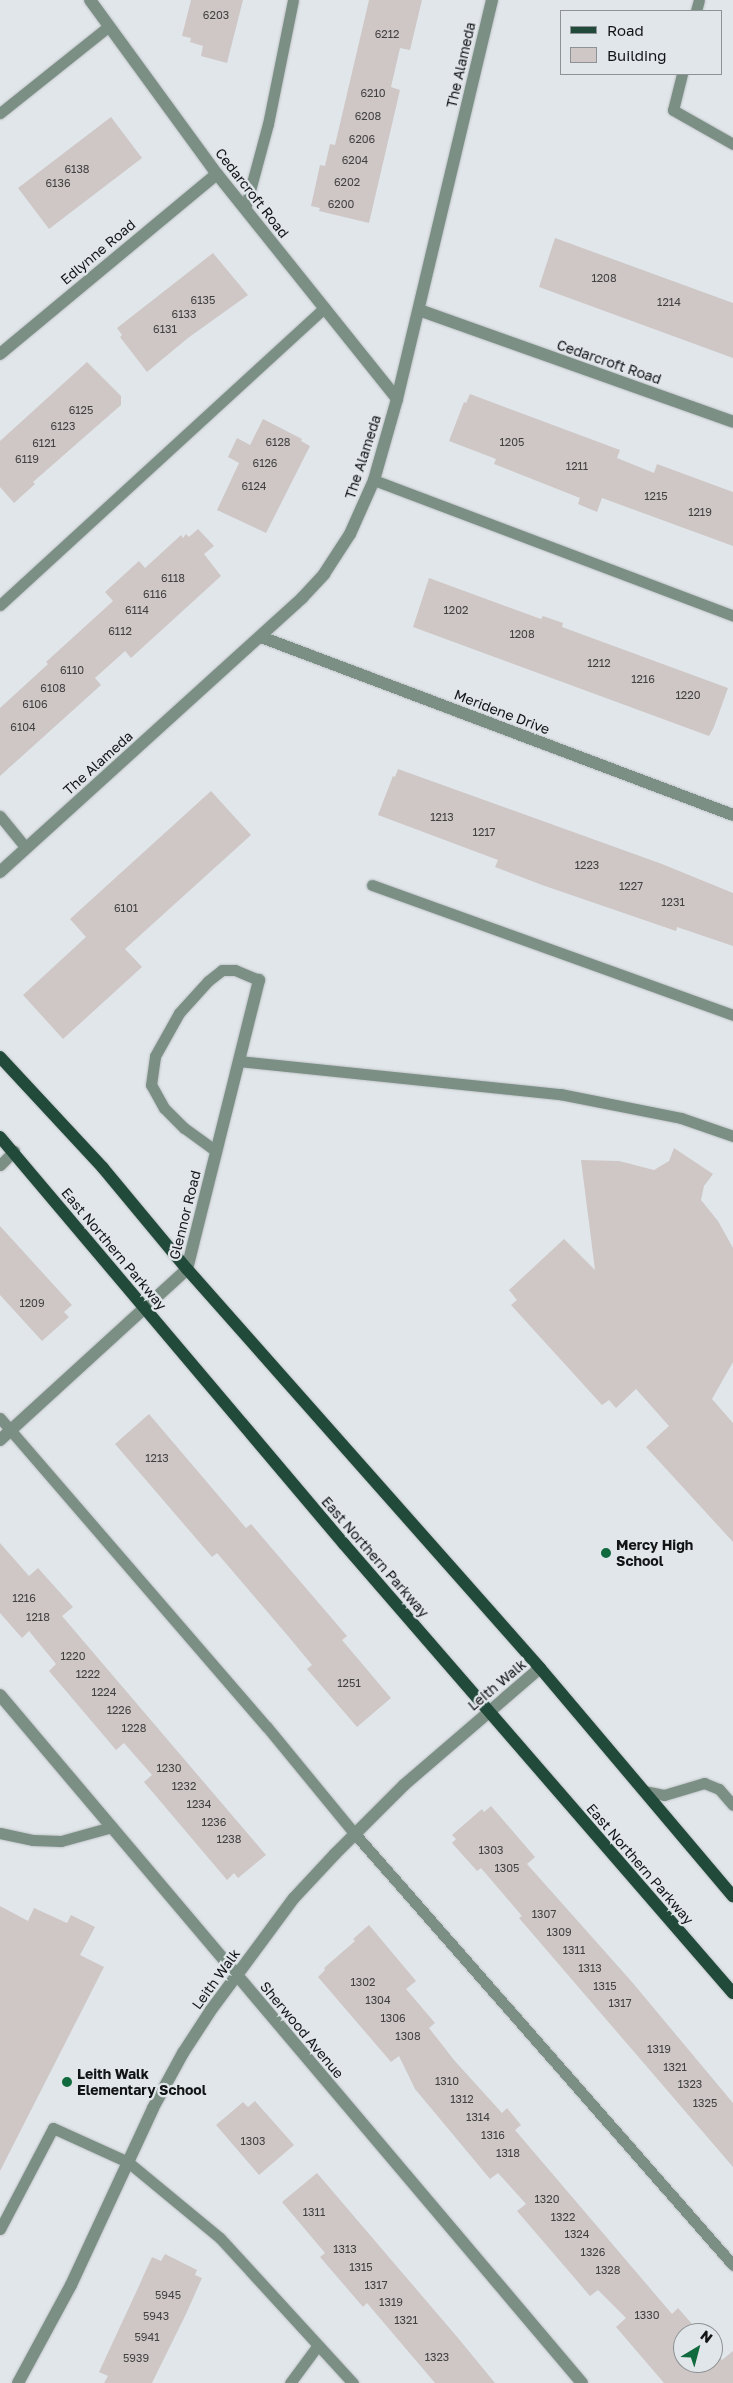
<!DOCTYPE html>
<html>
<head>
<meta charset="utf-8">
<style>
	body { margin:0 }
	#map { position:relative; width:733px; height:2383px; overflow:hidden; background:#e1e6ea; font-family:"Golos Text",sans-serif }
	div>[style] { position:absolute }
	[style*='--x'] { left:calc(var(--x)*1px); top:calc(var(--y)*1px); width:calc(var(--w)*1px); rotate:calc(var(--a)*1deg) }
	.building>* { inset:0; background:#cec7c6 }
	.roads { filter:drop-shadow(0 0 1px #c0c4c8) drop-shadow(0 0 1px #c0c4c8) }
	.service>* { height:11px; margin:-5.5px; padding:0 5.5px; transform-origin:5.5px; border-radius:5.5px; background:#7b8f85 }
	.minor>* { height:12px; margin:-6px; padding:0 6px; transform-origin:6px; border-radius:6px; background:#7b8f85 }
	.tertiary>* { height:12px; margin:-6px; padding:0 6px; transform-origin:6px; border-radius:6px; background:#7b8f85 }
	.primary>* { height:12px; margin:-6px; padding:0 6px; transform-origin:6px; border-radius:6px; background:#224a3a }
	.dots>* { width:14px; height:14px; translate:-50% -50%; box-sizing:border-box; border:2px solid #e1e6ea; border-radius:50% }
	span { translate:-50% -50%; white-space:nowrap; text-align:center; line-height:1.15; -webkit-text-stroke:4.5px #e1e6ea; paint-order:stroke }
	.number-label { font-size:11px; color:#424142 }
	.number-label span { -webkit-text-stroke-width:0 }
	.street-label { font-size:14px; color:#131416 }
	.poi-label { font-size:14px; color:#131416; font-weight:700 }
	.left { translate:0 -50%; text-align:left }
	.legend { position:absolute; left:560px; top:10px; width:162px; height:65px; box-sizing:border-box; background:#e1e6ea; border:1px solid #8f9295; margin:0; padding:6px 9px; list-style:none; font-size:15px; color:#131416 }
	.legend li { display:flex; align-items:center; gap:10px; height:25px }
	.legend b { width:25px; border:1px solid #8f9295 }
	.north { position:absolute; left:673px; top:2323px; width:50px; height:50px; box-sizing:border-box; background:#e1e6ea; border:1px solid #8f9295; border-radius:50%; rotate:37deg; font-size:14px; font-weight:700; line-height:20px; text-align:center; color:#131416 }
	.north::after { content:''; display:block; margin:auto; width:18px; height:22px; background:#116a3d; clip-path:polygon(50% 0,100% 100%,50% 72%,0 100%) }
</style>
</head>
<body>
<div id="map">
	<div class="building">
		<div style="clip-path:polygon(191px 0,243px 0,227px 63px,201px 56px,203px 46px,190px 42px,191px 38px,182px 36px)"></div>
		<div style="clip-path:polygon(369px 0,422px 0,410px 50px,400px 48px,391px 87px,400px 90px,369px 223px,319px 211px,320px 208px,311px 206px,320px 165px,325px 166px,330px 144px,335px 145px)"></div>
		<div style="clip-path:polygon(111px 117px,142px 158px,49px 229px,18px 188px)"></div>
		<div style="clip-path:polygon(555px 238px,733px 303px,733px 358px,539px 287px)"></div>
		<div style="clip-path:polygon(213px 253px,248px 295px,188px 338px,147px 372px,120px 337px,122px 335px,117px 328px)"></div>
		<div style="clip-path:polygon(87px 362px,121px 396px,121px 405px,33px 482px,35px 484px,14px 503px,0 487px,0 441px)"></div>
		<div style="clip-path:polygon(470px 394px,620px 450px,617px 458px,654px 473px,657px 464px,733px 492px,733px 546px,602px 498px,597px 512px,578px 504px,580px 498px,494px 464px,496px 459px,449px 441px,464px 402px,466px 403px)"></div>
		<div style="clip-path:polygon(263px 419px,302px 439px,301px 441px,310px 446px,266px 533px,217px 510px,239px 463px,228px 457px,237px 438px,250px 445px)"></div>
		<div style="clip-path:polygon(198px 529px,214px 546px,204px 554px,221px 576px,131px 658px,125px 651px,95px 678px,101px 685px,0 776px,0 708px,48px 664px,46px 662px,113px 601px,105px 592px,139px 561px,145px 568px,181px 535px,183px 538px,186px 534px,189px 537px)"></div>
		<div style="clip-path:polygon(429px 578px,541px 619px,543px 616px,563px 623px,562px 627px,728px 688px,714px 727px,709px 736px,413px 627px)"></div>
		<div style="clip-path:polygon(398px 769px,662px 864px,733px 893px,733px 946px,677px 927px,676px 931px,542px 885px,495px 867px,498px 860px,378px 815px,393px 776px,395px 777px)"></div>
		<div style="clip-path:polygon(211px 791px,251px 835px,125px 949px,142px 967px,63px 1039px,23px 995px,86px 937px,70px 919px)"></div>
		<div style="clip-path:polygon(674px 1148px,713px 1174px,704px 1186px,701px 1200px,718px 1221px,733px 1248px,733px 1362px,712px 1399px,733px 1423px,733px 1542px,646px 1447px,669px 1426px,636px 1389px,616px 1408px,609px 1400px,602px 1405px,511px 1305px,517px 1300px,509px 1290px,564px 1239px,595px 1270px,581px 1160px,619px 1161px,654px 1170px,669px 1161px)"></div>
		<div style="clip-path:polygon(0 1226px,72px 1305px,64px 1312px,69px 1317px,42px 1341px,0 1295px)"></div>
		<div style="clip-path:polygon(149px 1414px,246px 1528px,251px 1524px,347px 1636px,342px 1640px,391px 1698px,357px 1727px,307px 1669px,312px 1665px,288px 1636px,217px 1553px,212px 1557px,115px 1444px)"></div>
		<div style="clip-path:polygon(0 1543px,29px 1576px,38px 1568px,73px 1607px,62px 1616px,266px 1855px,238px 1878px,234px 1873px,227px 1880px,144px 1782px,152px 1775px,124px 1743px,116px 1750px,49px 1671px,56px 1664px,29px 1631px,22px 1638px,0 1613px)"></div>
		<div style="clip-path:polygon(491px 1806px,535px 1857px,527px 1864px,632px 1982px,733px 2103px,733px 2167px,519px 1918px,522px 1916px,481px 1868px,477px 1871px,452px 1843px,456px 1839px,452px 1835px,482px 1809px,484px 1812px)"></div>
		<div style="clip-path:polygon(0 1906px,28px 1921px,34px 1908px,67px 1923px,71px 1915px,95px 1927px,80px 1955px,104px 1967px,0 2171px)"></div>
		<div style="clip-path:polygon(369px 1925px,416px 1981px,406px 1989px,435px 2023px,429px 2028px,454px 2060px,502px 2113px,507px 2108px,521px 2125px,515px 2130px,672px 2314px,678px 2308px,700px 2333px,683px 2333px,683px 2363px,713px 2363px,713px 2349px,722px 2360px,733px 2351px,733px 2383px,664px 2383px,616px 2327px,626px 2318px,598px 2290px,590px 2296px,517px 2211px,526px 2204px,498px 2173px,490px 2179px,415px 2089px,399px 2056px,391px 2062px,318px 1977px,325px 1970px,324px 1968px,355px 1941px,353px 1939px)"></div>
		<div style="clip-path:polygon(255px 2101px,294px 2145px,259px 2175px,216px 2125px,243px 2102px,248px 2107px)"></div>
		<div style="clip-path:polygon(317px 2173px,458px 2338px,495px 2383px,435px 2383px,367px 2303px,363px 2307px,320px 2257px,325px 2253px,282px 2202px)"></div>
		<div style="clip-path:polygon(165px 2254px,197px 2270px,195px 2275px,202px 2278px,186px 2314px,152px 2383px,104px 2383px,108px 2376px,99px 2372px,138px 2288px,152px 2257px,161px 2261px)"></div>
	</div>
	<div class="roads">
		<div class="service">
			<div style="--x:696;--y:11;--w:11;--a:-75"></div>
			<div style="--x:682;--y:74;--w:37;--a:104"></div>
			<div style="--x:673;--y:110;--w:69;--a:29.5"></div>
			<div style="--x:0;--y:113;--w:139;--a:-38.6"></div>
			<div style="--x:245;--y:209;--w:88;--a:-74.9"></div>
			<div style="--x:268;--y:124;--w:126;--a:-78.6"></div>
			<div style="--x:374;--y:480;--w:384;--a:20.7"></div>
			<div style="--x:0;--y:605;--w:440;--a:-42.5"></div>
			<div style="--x:0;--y:816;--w:41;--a:50.9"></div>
			<div style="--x:372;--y:885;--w:384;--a:19.8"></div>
			<div style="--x:239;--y:1061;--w:323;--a:5.9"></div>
			<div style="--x:560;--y:1094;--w:123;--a:11.2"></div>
			<div style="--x:681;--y:1118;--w:55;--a:19.1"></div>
			<div style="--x:216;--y:1151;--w:39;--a:-144"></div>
			<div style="--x:184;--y:1128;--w:28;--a:-135"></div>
			<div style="--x:164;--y:1108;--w:26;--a:-119"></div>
			<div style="--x:151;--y:1085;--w:29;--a:-82"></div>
			<div style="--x:155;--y:1056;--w:49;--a:-60.8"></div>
			<div style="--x:179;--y:1013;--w:43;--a:-47.8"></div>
			<div style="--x:208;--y:981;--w:18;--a:-38"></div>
			<div style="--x:222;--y:970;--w:13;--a:0"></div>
			<div style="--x:235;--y:970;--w:26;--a:23"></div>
			<div style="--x:0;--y:1165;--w:20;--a:-45"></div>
			<div style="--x:0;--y:1418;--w:408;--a:49.2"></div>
			<div style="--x:267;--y:1727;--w:139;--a:50.6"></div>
			<div style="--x:355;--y:1834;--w:573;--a:48.75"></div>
			<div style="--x:644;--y:1791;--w:20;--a:11"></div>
			<div style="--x:664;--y:1795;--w:42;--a:-16.7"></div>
			<div style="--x:704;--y:1783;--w:16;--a:22"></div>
			<div style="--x:719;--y:1789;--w:21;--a:49"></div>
			<div style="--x:0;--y:1833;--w:34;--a:12"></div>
			<div style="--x:33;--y:1840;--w:28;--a:2"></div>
			<div style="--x:61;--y:1841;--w:53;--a:-15.4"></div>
			<div style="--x:0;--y:2229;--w:114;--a:-62.3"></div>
			<div style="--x:53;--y:2128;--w:82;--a:24.4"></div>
			<div style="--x:128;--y:2162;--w:119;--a:39.6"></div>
			<div style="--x:220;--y:2238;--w:197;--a:47.5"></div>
			<div style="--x:290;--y:2383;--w:47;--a:-53.6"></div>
		</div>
		<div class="minor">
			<div style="--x:90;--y:0;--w:215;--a:53.9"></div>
			<div style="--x:217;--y:174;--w:288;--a:51.3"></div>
			<div style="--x:419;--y:310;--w:333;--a:19.6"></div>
			<div style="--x:0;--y:354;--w:282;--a:-39.7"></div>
			<div style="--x:261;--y:637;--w:504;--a:20.66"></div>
			<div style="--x:0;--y:1440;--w:253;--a:-42.4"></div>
			<div style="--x:187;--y:1269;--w:298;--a:-76"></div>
			<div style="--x:0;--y:1695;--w:901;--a:49.77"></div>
			<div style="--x:18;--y:2383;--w:111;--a:-61.6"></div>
			<div style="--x:71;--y:2285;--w:195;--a:-65.1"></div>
			<div style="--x:153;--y:2108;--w:63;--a:-61.4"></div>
			<div style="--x:183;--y:2053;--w:51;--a:-56.9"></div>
			<div style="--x:211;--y:2010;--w:139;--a:-53.5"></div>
			<div style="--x:294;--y:1898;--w:60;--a:-47"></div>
			<div style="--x:335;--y:1854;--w:98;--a:-45"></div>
			<div style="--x:404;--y:1785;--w:179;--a:-40.7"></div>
		</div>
		<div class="tertiary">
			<div style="--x:0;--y:872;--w:408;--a:-42.2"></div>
			<div style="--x:302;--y:598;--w:33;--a:-47"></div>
			<div style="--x:324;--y:574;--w:48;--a:-57"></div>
			<div style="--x:350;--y:534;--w:59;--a:-66"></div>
			<div style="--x:374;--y:480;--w:84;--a:-74.1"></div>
			<div style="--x:397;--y:399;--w:410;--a:-76.6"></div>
		</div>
		<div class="primary">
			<div style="--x:0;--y:1057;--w:151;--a:47.1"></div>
			<div style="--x:103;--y:1168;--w:131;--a:50.3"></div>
			<div style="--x:187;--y:1269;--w:533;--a:48.5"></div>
			<div style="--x:540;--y:1668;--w:299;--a:49.8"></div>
			<div style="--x:0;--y:1137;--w:533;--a:49.8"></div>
			<div style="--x:344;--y:1544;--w:594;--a:49.1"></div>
		</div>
	</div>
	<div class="dots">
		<div style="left:606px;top:1553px;background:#116a3d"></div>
		<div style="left:67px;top:2082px;background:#116a3d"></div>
	</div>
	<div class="number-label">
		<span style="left:216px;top:15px">6203</span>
		<span style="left:387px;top:34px">6212</span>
		<span style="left:373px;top:93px">6210</span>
		<span style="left:368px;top:116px">6208</span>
		<span style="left:362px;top:139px">6206</span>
		<span style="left:355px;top:160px">6204</span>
		<span style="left:77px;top:169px">6138</span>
		<span style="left:347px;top:182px">6202</span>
		<span style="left:58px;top:183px">6136</span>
		<span style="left:341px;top:204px">6200</span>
		<span style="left:604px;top:278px">1208</span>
		<span style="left:203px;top:300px">6135</span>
		<span style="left:669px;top:302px">1214</span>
		<span style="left:184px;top:314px">6133</span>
		<span style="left:165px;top:329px">6131</span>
		<span style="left:81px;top:410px">6125</span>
		<span style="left:63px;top:426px">6123</span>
		<span style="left:278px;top:442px">6128</span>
		<span style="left:512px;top:442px">1205</span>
		<span style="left:44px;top:443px">6121</span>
		<span style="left:27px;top:459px">6119</span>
		<span style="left:265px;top:463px">6126</span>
		<span style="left:577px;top:466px">1211</span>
		<span style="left:254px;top:486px">6124</span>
		<span style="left:656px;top:496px">1215</span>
		<span style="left:700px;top:512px">1219</span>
		<span style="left:173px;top:578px">6118</span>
		<span style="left:155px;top:594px">6116</span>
		<span style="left:137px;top:610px">6114</span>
		<span style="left:456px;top:610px">1202</span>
		<span style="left:120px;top:631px">6112</span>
		<span style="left:522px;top:634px">1208</span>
		<span style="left:599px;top:663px">1212</span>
		<span style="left:72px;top:670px">6110</span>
		<span style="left:643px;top:679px">1216</span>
		<span style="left:53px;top:688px">6108</span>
		<span style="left:688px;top:695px">1220</span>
		<span style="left:35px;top:704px">6106</span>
		<span style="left:23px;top:727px">6104</span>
		<span style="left:442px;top:817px">1213</span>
		<span style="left:484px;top:832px">1217</span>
		<span style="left:587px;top:865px">1223</span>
		<span style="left:631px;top:886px">1227</span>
		<span style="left:673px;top:902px">1231</span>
		<span style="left:126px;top:908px">6101</span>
		<span style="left:32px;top:1303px">1209</span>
		<span style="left:157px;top:1458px">1213</span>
		<span style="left:24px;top:1598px">1216</span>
		<span style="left:38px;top:1617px">1218</span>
		<span style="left:73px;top:1656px">1220</span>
		<span style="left:88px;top:1674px">1222</span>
		<span style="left:349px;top:1683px">1251</span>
		<span style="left:104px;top:1692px">1224</span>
		<span style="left:119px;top:1710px">1226</span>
		<span style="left:134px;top:1728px">1228</span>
		<span style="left:169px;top:1768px">1230</span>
		<span style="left:184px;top:1786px">1232</span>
		<span style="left:199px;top:1804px">1234</span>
		<span style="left:214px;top:1822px">1236</span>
		<span style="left:229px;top:1839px">1238</span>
		<span style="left:491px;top:1850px">1303</span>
		<span style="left:507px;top:1868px">1305</span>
		<span style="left:544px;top:1914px">1307</span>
		<span style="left:559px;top:1932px">1309</span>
		<span style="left:574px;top:1950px">1311</span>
		<span style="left:590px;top:1968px">1313</span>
		<span style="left:363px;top:1982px">1302</span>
		<span style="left:605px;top:1986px">1315</span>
		<span style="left:378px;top:2000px">1304</span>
		<span style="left:620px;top:2003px">1317</span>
		<span style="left:393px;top:2018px">1306</span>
		<span style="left:408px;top:2036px">1308</span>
		<span style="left:659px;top:2049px">1319</span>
		<span style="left:675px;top:2067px">1321</span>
		<span style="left:447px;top:2081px">1310</span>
		<span style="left:690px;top:2084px">1323</span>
		<span style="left:462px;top:2099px">1312</span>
		<span style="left:705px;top:2103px">1325</span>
		<span style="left:478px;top:2117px">1314</span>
		<span style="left:493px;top:2135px">1316</span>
		<span style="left:253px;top:2141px">1303</span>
		<span style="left:508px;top:2153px">1318</span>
		<span style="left:547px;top:2199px">1320</span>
		<span style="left:314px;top:2212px">1311</span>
		<span style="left:563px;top:2217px">1322</span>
		<span style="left:577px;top:2234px">1324</span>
		<span style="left:345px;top:2249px">1313</span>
		<span style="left:593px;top:2252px">1326</span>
		<span style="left:361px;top:2267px">1315</span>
		<span style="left:608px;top:2270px">1328</span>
		<span style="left:376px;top:2285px">1317</span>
		<span style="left:168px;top:2295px">5945</span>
		<span style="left:391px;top:2302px">1319</span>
		<span style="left:647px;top:2315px">1330</span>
		<span style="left:156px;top:2316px">5943</span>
		<span style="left:406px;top:2320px">1321</span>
		<span style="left:147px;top:2337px">5941</span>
		<span style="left:437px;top:2357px">1323</span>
		<span style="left:136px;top:2358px">5939</span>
	</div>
	<div class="street-label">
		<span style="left:461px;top:65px;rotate:-77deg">The Alameda</span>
		<span style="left:252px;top:193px;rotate:52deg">Cedarcroft Road</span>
		<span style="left:98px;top:252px;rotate:-40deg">Edlynne Road</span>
		<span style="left:609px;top:362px;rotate:19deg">Cedarcroft Road</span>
		<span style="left:363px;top:457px;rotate:-72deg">The Alameda</span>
		<span style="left:502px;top:712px;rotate:21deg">Meridene Drive</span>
		<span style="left:98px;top:763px;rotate:-42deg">The Alameda</span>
		<span style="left:185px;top:1215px;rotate:-76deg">Glennor Road</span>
		<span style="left:114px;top:1249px;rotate:50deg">East Northern Parkway</span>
		<span style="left:375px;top:1557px;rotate:49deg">East Northern Parkway</span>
		<span style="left:497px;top:1685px;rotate:-40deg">Leith Walk</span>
		<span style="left:640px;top:1864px;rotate:49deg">East Northern Parkway</span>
		<span style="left:216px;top:1979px;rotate:-54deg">Leith Walk</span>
		<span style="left:302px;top:2030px;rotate:50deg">Sherwood Avenue</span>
	</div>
	<div class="poi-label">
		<span class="left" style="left:616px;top:1553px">Mercy High<br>School</span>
		<span class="left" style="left:77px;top:2082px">Leith Walk<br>Elementary School</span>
	</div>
	<ul class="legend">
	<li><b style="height:6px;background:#224a3a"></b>Road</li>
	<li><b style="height:14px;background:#cec7c6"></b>Building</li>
	</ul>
	<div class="north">N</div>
</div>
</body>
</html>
